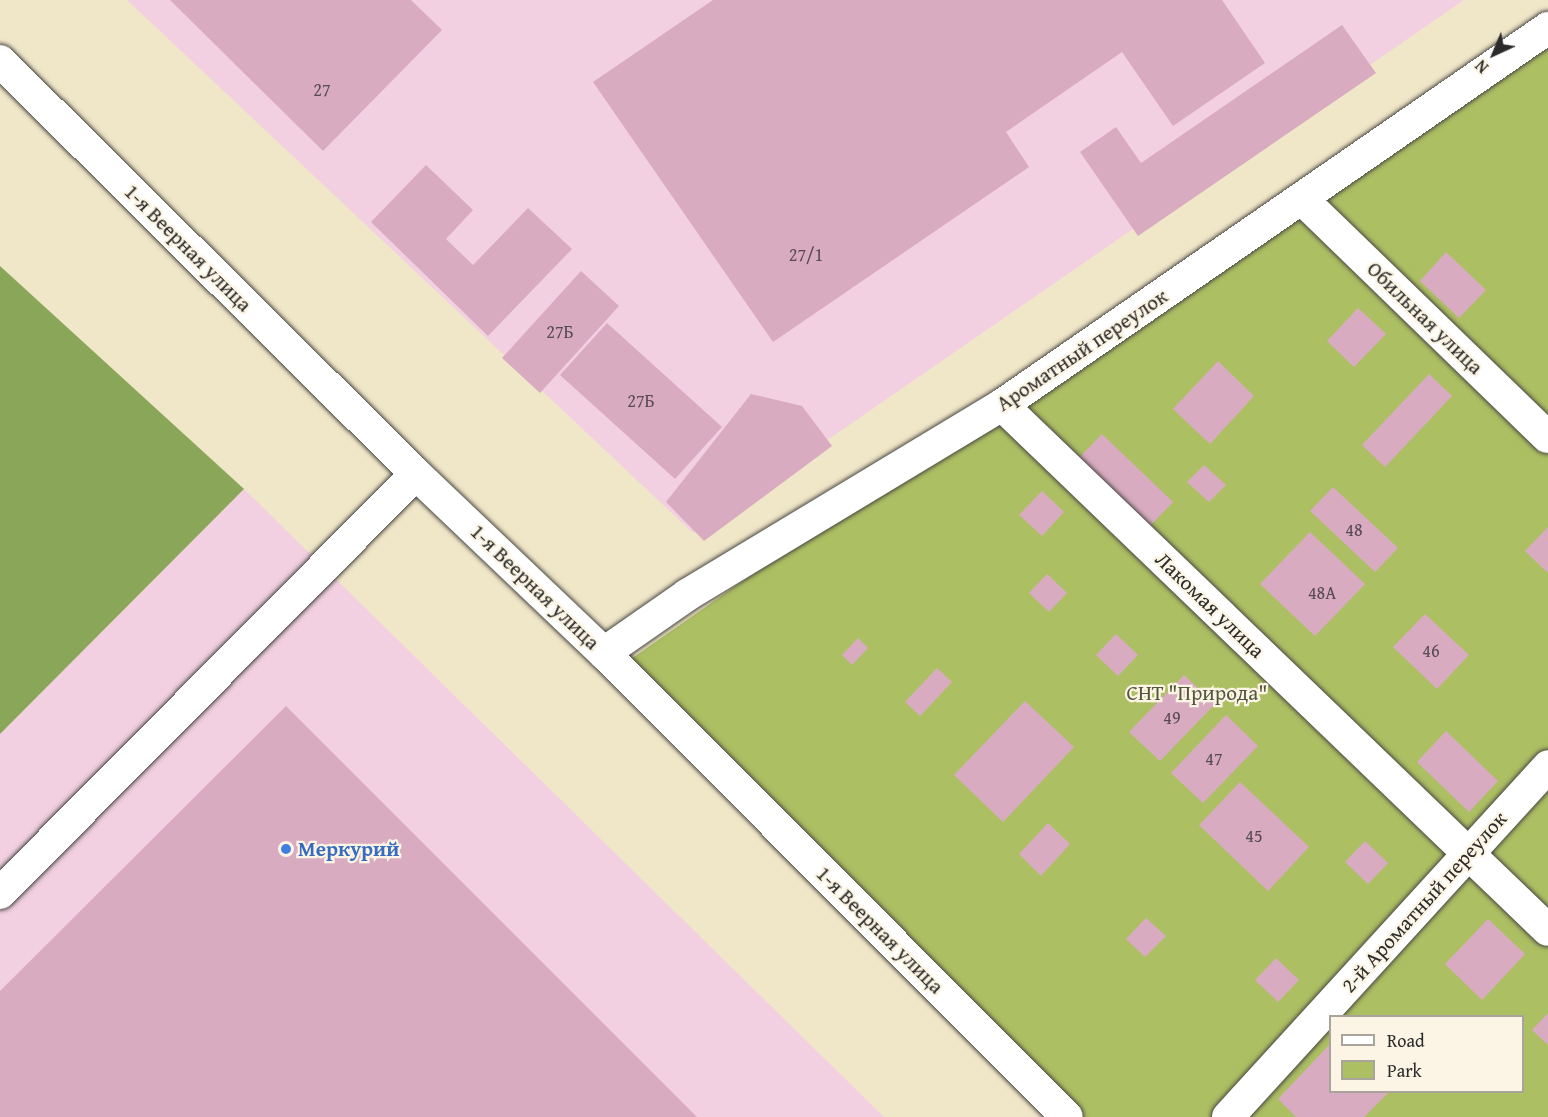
<!DOCTYPE html>
<html>
<head>
<meta charset="utf-8">
<style>
	body { margin:0 }
	#map { position:relative; width:1548px; height:1117px; overflow:hidden; background:#f0e6c8; font-family:"Gentium Book Plus",serif }
	div>[style] { position:absolute }
	[style*='--x'] { left:calc(var(--x)*1px); top:calc(var(--y)*1px); width:calc(var(--w)*1px); rotate:calc(var(--a)*1deg) }
	.built>* { inset:0; background:#f2d0e2 }
	.green>* { inset:0; background:#adbf63 }
	.forest>* { inset:0; background:#8aa659 }
	.building>* { inset:0; background:#d9abc1 }
	.roads { filter:drop-shadow(0 0 2px #494743) drop-shadow(0 0 2px #494743) }
	.minor>* { height:32px; margin:-16px; padding:0 16px; transform-origin:16px; border-radius:16px; background:#fff }
	.dots>* { width:16px; height:16px; translate:-50% -50%; box-sizing:border-box; border:3px solid #fcf5e5; border-radius:50% }
	span { translate:-50% -50%; white-space:nowrap; text-align:center; line-height:1.15; -webkit-text-stroke:4.5px #fcf5e5; paint-order:stroke }
	.number-label { font-size:18px; color:#564b50 }
	.number-label span { -webkit-text-stroke-width:0 }
	.street-label { font-size:21px; color:#2b2b2b }
	.park-label { font-size:21px; color:#52573c }
	.shop-label { font-size:21px; color:#366cbe; font-weight:700 }
	.left { translate:0 -50%; text-align:left }
	.legend { position:absolute; left:1329px; top:1015px; width:195px; height:78px; box-sizing:border-box; background:#fcf5e5; border:2px solid #a8a49b; margin:0; padding:8px 10px; list-style:none; font-size:18px; color:#2b2b2b }
	.legend li { display:flex; align-items:center; gap:12px; height:30px }
	.legend b { width:30px; border:2px solid #a8a49b }
	.north { position:absolute; left:1464px; top:24px; width:60px; height:60px; -webkit-text-stroke:4px #fcf5e5; paint-order:stroke; rotate:224deg; font-size:16px; font-weight:700; line-height:24px; text-align:center; color:#2b2b2b }
	.north::after { content:''; display:block; margin:auto; width:21px; height:27px; background:#2b2b2b; clip-path:polygon(50% 0,100% 100%,50% 72%,0 100%) }
</style>
</head>
<body>
<div id="map">
	<div class="built">
		<div style="clip-path:polygon(127px 0,1464px 0,693px 533px)"></div>
		<div style="clip-path:polygon(244px 489px,884px 1117px,0 1117px,0 734px)"></div>
	</div>
	<div class="green">
		<div style="clip-path:polygon(evenodd,1548px 20px,1548px 1117px,1083px 1117px,631px 659px,1548px 20px,1330px 1016px,1522px 1016px,1522px 1092px,1330px 1092px,1330px 1016px)"></div>
	</div>
	<div class="forest">
		<div style="clip-path:polygon(0 266px,244px 489px,0 734px)"></div>
	</div>
	<div class="building">
		<div style="clip-path:polygon(170px 0,411px 0,442px 30px,323px 151px)"></div>
		<div style="clip-path:polygon(713px 0,1222px 0,1265px 63px,1173px 126px,1122px 52px,1006px 132px,1029px 167px,773px 342px,593px 82px)"></div>
		<div style="clip-path:polygon(1342px 25px,1376px 73px,1138px 236px,1080px 152px,1116px 127px,1141px 163px)"></div>
		<div style="clip-path:polygon(426px 165px,473px 210px,446px 239px,473px 265px,528px 208px,572px 249px,488px 336px,371px 222px)"></div>
		<div style="clip-path:polygon(1446px 252px,1486px 290px,1459px 318px,1420px 281px)"></div>
		<div style="clip-path:polygon(581px 271px,619px 306px,540px 393px,502px 358px)"></div>
		<div style="clip-path:polygon(1358px 308px,1386px 334px,1354px 367px,1327px 341px)"></div>
		<div style="clip-path:polygon(607px 323px,722px 427px,675px 479px,560px 375px)"></div>
		<div style="clip-path:polygon(1218px 361px,1254px 396px,1210px 444px,1173px 409px)"></div>
		<div style="clip-path:polygon(1429px 374px,1452px 396px,1385px 467px,1362px 445px)"></div>
		<div style="clip-path:polygon(751px 394px,802px 406px,832px 446px,704px 541px,666px 502px)"></div>
		<div style="clip-path:polygon(1102px 434px,1173px 502px,1146px 530px,1075px 462px)"></div>
		<div style="clip-path:polygon(1204px 465px,1226px 485px,1209px 502px,1187px 482px)"></div>
		<div style="clip-path:polygon(1333px 487px,1398px 548px,1375px 572px,1310px 511px)"></div>
		<div style="clip-path:polygon(1042px 491px,1064px 512px,1042px 536px,1019px 515px)"></div>
		<div style="clip-path:polygon(1548px 527px,1548px 573px,1525px 551px)"></div>
		<div style="clip-path:polygon(1310px 532px,1365px 584px,1315px 636px,1260px 584px)"></div>
		<div style="clip-path:polygon(1047px 574px,1067px 593px,1049px 612px,1029px 593px)"></div>
		<div style="clip-path:polygon(1425px 614px,1469px 655px,1437px 689px,1393px 647px)"></div>
		<div style="clip-path:polygon(1116px 634px,1138px 655px,1118px 676px,1096px 655px)"></div>
		<div style="clip-path:polygon(858px 638px,868px 648px,852px 665px,842px 655px)"></div>
		<div style="clip-path:polygon(937px 668px,952px 682px,920px 716px,905px 702px)"></div>
		<div style="clip-path:polygon(1184px 675px,1215px 704px,1160px 761px,1129px 732px)"></div>
		<div style="clip-path:polygon(1025px 701px,1074px 747px,1003px 822px,954px 775px)"></div>
		<div style="clip-path:polygon(286px 706px,697px 1117px,0 1117px,0 991px)"></div>
		<div style="clip-path:polygon(1226px 715px,1258px 746px,1203px 803px,1171px 773px)"></div>
		<div style="clip-path:polygon(1446px 731px,1498px 781px,1469px 812px,1417px 762px)"></div>
		<div style="clip-path:polygon(1240px 782px,1309px 847px,1268px 891px,1199px 825px)"></div>
		<div style="clip-path:polygon(1048px 823px,1070px 844px,1041px 876px,1019px 854px)"></div>
		<div style="clip-path:polygon(1365px 841px,1388px 863px,1368px 884px,1345px 862px)"></div>
		<div style="clip-path:polygon(1146px 918px,1166px 936px,1145px 957px,1126px 939px)"></div>
		<div style="clip-path:polygon(1488px 919px,1525px 954px,1482px 1000px,1445px 964px)"></div>
		<div style="clip-path:polygon(1276px 958px,1299px 980px,1278px 1002px,1255px 980px)"></div>
		<div style="clip-path:polygon(1548px 1013px,1548px 1045px,1532px 1030px)"></div>
		<div style="clip-path:polygon(1330px 1044px,1330px 1092px,1389px 1092px,1364px 1117px,1296px 1117px,1278px 1099px)"></div>
	</div>
	<div class="roads">
		<div class="minor">
			<div style="--x:0;--y:61;--w:586;--a:44.79"></div>
			<div style="--x:416;--y:474;--w:260;--a:43.6"></div>
			<div style="--x:604;--y:653;--w:655;--a:45.06"></div>
			<div style="--x:1302;--y:199;--w:342;--a:44.1"></div>
			<div style="--x:1002;--y:405;--w:757;--a:43.88"></div>
			<div style="--x:604;--y:653;--w:101;--a:-34.9"></div>
			<div style="--x:687;--y:595;--w:368;--a:-31.1"></div>
			<div style="--x:1002;--y:405;--w:664;--a:-34.62"></div>
			<div style="--x:0;--y:893;--w:590;--a:-45.21"></div>
			<div style="--x:1228;--y:1117;--w:475;--a:-47.6"></div>
		</div>
	</div>
	<div class="dots">
		<div style="left:286px;top:849px;background:#3f7fe0"></div>
	</div>
	<div class="number-label">
		<span style="left:322px;top:90px">27</span>
		<span style="left:806px;top:255px">27/1</span>
		<span style="left:560px;top:332px">27Б</span>
		<span style="left:641px;top:401px">27Б</span>
		<span style="left:1354px;top:530px">48</span>
		<span style="left:1322px;top:593px">48А</span>
		<span style="left:1431px;top:651px">46</span>
		<span style="left:1172px;top:718px">49</span>
		<span style="left:1214px;top:759px">47</span>
		<span style="left:1254px;top:836px">45</span>
	</div>
	<div class="street-label">
		<span style="left:188px;top:248px;rotate:45deg">1-я Веерная улица</span>
		<span style="left:1425px;top:318px;rotate:44deg">Обильная улица</span>
		<span style="left:1082px;top:350px;rotate:-34deg">Ароматный переулок</span>
		<span style="left:535px;top:587px;rotate:44deg">1-я Веерная улица</span>
		<span style="left:1210px;top:605px;rotate:44deg">Лакомая улица</span>
		<span style="left:1424px;top:902px;rotate:-48deg">2-й Ароматный переулок</span>
		<span style="left:880px;top:930px;rotate:45deg">1-я Веерная улица</span>
	</div>
	<div class="park-label">
		<span style="left:1197px;top:693px">СНТ "Природа"</span>
	</div>
	<div class="shop-label">
		<span class="left" style="left:298px;top:849px">Меркурий</span>
	</div>
	<ul class="legend">
	<li><b style="height:8px;background:#fff"></b>Road</li>
	<li><b style="height:16px;background:#adbf63"></b>Park</li>
	</ul>
	<div class="north">N</div>
</div>
</body>
</html>
